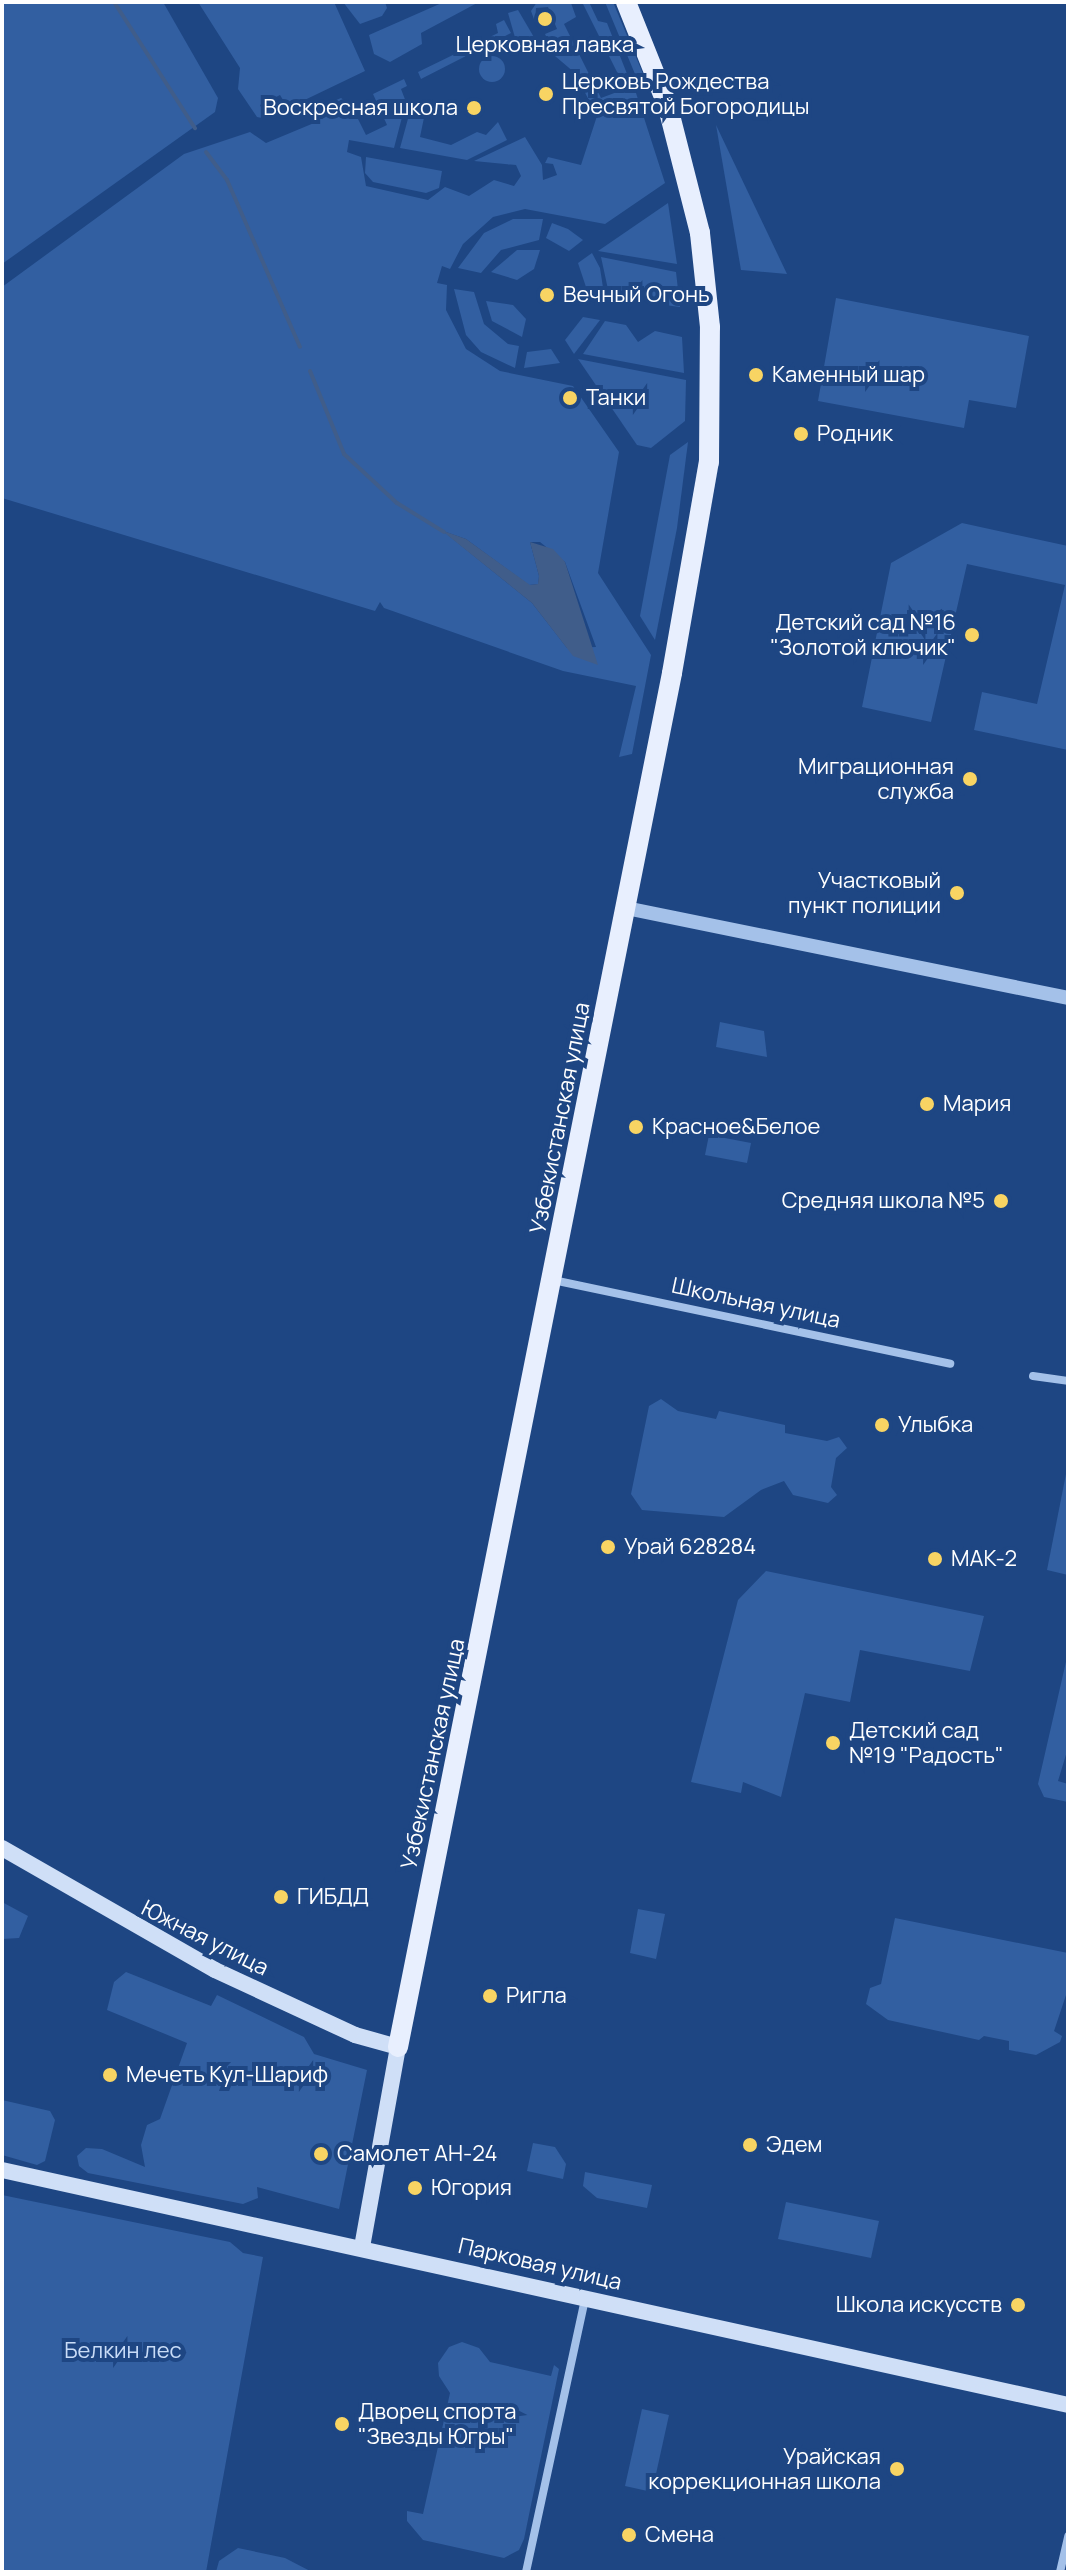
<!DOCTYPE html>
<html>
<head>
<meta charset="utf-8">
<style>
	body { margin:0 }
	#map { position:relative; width:1070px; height:2574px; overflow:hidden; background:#1e4683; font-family:Manrope,sans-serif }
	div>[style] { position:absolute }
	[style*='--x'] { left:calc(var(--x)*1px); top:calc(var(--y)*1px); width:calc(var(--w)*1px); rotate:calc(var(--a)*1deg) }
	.green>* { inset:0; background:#325fa1 }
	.round { border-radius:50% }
	.water>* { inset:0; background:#405d8a }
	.stream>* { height:4px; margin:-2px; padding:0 2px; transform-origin:2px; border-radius:2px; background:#405d8a }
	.minor>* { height:8px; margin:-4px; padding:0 4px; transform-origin:4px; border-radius:4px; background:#a4c1e9 }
	.tertiary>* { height:14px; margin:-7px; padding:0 7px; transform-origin:7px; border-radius:7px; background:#a4c1e9 }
	.secondary>* { height:16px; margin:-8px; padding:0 8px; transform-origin:8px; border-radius:8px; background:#cfdff7 }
	.primary>* { height:20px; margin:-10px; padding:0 10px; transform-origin:10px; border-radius:10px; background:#e8effe }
	.dots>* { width:22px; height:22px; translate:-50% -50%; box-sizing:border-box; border:4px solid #1e4683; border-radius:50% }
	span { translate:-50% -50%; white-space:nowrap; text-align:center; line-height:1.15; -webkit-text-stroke:8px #1e4683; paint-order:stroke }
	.poi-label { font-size:22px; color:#fff }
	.left { translate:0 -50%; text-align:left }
	.right { translate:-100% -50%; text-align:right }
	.street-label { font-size:22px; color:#fff }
	.park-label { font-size:22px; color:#c9dcf7 }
	.frame { position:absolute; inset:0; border:4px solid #fff; pointer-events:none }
</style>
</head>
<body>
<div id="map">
	<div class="green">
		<div style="clip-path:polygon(2px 2px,163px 2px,218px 98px,215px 112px,2px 264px)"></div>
		<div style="clip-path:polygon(198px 2px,334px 2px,365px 71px,288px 108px,280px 95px,260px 105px,267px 119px,257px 117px,238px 89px,240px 68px)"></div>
		<div style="clip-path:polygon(343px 2px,385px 2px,387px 8px,382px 16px,360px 24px)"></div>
		<div style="clip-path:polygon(444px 2px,479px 2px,421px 33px,422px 44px,390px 62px,374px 54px,369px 35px)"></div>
		<div style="clip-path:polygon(evenodd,537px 2px,571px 3px,576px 17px,564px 24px,601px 98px,625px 89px,636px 93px,665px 183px,605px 224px,525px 209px,493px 217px,463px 244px,450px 269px,442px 266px,437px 283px,447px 285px,446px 310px,466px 349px,500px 371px,573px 386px,619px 452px,598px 573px,651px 655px,632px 754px,619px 757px,636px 686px,563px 671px,384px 608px,380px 602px,375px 611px,2px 498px,2px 287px,184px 154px,250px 132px,266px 143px,314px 123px,310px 111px,341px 98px,351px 105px,366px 135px,387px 125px,373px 94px,404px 79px,407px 86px,401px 89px,406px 102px,394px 148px,349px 140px,347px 152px,361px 157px,366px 186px,428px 200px,445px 187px,469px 196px,494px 180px,514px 186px,521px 176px,516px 165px,474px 161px,525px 137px,542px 165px,543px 180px,557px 175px,553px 164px,545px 163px,548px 157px,581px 165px,597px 116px,575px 73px,555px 56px,545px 34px,557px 29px,548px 7px,536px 8px,535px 22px,531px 11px,537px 2px,443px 531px,466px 539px,529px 585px,538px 584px,539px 576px,530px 542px,540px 542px,565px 562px,596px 647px,567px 648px,532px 603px,443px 531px)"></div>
		<div style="clip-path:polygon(582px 2px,589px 2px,598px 21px,607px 23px,631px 84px,617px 72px)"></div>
		<div style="clip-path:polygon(605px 2px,613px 2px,651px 93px,640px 86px)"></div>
		<div style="clip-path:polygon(518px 10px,535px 39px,529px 43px,516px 41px,508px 13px)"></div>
		<div style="clip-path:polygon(504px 20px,511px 33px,421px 79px,418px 72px,498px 33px,496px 24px)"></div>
		<div class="round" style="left:479px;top:56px;width:26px;height:26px"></div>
		<div style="clip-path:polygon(412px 104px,426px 108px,420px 137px,451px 145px,477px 132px,486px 135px,498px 122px,507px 140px,467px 160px,400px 148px)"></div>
		<div style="clip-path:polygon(716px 125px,787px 274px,741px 270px)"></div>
		<div style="clip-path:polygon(366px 157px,442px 171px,439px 188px,426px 193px,373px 182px,365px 173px)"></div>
		<div style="clip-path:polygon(668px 203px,677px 264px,598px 251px)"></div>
		<div style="clip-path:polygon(513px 219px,543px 219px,539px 240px,501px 250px,481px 273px,458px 268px,484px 233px)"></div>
		<div style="clip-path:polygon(552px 223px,568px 229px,583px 240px,569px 251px,546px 238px)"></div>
		<div style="clip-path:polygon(517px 250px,540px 250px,534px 269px,517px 280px,491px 272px)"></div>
		<div style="clip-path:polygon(592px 253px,600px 268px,604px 294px,587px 290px,578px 263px)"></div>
		<div style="clip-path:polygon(601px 257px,676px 272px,680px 307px,657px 304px,646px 289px,630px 299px,609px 294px)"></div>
		<div style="clip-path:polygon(454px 289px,474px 292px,484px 324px,508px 344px,519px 346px,515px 368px,481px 352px,466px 335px)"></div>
		<div style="clip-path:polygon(836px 298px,1029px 336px,1016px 408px,969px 400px,964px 428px,818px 401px)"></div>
		<div style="clip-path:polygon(486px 301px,513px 305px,526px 319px,522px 337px,492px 321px)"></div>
		<div style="clip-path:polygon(583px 317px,600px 320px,574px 354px,565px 340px)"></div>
		<div style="clip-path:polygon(605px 321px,626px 325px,638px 342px,655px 331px,682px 337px,684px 373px,583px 354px)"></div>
		<div style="clip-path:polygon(551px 349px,560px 363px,524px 368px,527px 352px)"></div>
		<div style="clip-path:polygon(578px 359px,686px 380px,685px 421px,651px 448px,637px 445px)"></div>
		<div style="clip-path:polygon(688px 442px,677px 528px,655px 640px,640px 616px,670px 455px)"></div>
		<div style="clip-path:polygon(962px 523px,1068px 546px,1068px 750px,974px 730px,982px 692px,1037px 704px,1065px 585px,967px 564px,931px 722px,862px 707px,891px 563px)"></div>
		<div style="clip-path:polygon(720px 1022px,764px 1031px,767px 1057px,716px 1047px)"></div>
		<div style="clip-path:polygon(709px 1135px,751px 1143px,747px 1163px,705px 1155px)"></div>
		<div style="clip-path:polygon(661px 1399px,678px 1411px,716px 1419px,719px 1411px,785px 1425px,785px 1433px,827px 1441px,839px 1437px,847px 1448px,836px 1458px,831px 1487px,837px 1495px,828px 1503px,793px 1495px,784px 1481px,761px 1490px,724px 1517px,642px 1510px,631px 1494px,649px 1406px)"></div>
		<div style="clip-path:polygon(1067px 1469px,1068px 1470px,1068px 1575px,1047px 1570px)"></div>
		<div style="clip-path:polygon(766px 1571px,984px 1616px,970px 1671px,860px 1650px,850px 1702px,805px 1693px,781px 1797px,743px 1782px,741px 1793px,691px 1782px,738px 1600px)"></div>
		<div style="clip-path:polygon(1068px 1653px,1068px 1748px,1058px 1781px,1068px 1784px,1068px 1802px,1044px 1797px,1038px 1784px)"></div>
		<div style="clip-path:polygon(2px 1902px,28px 1916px,19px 1938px,2px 1939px)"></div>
		<div style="clip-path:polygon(638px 1909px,665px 1914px,656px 1959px,630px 1953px)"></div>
		<div style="clip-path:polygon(895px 1918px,1068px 1953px,1068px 1989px,1054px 2031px,1062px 2036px,1060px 2042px,1036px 2055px,1009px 2050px,1009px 2041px,984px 2036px,979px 2040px,888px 2020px,866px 2004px,870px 1988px,881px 1984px)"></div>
		<div style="clip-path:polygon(126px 1972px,211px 2006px,217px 1995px,304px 2037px,314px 2054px,367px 2070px,339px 2209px,257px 2187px,258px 2198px,243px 2204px,88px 2173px,79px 2166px,77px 2156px,86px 2148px,102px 2149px,145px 2167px,141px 2145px,147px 2125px,160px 2119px,187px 2043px,107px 2010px,114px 1982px)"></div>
		<div style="clip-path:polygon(2px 2100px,50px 2111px,55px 2120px,45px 2161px,37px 2165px,2px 2155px)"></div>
		<div style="clip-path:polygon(533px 2143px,555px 2147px,566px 2164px,563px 2179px,527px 2171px)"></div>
		<div style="clip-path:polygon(585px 2172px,652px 2185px,647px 2208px,597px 2198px,583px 2186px)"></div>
		<div style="clip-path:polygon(2px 2195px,230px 2242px,243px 2253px,263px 2257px,206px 2572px,2px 2572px)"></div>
		<div style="clip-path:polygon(786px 2202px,879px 2221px,871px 2258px,778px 2239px)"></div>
		<div style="clip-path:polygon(462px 2342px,479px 2348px,490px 2362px,551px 2376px,554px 2365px,559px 2369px,524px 2539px,519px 2550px,504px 2558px,423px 2540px,407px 2521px,407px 2511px,423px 2514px,450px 2393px,439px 2376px,438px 2363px,449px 2347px)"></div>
		<div style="clip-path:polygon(642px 2409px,669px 2415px,652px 2492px,625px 2486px)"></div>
		<div style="clip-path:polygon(238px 2548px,285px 2558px,312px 2572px,216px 2572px,219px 2561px)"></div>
	</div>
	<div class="water">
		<div style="clip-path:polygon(441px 530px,466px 539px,530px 585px,538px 584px,539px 576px,530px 542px,553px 549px,565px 562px,598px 665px,573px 656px,532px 603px)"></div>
	</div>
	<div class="stream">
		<div style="--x:114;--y:2;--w:150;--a:57.3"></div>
		<div style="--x:206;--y:152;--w:35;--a:53"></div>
		<div style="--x:227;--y:180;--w:182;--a:66.4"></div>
		<div style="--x:310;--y:371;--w:90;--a:67.7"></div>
		<div style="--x:344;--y:454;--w:72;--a:42.8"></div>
		<div style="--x:397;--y:503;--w:55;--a:31.7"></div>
	</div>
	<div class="minor">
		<div style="--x:553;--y:1280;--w:406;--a:11.9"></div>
		<div style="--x:1033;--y:1376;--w:35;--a:8"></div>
		<div style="--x:526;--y:2572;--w:279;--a:-77.8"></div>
		<div style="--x:1060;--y:2572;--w:37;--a:-77"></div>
	</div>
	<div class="tertiary">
		<div style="--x:626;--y:908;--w:451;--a:11.5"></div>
	</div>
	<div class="secondary">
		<div style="--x:2;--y:1848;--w:245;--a:29.8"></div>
		<div style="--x:215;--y:1970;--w:154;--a:24.9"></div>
		<div style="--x:355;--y:2035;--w:45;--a:15.6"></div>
		<div style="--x:398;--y:2047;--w:203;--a:100.2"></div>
		<div style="--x:2;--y:2170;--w:1092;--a:12.43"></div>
	</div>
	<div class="primary">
		<div style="--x:398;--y:2047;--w:1401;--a:-78.72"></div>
		<div style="--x:672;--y:673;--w:214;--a:-80.1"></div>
		<div style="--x:709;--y:462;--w:135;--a:-89.6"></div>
		<div style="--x:710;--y:327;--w:95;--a:-96.1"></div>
		<div style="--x:700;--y:233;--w:130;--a:-104.3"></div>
		<div style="--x:668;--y:107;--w:113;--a:-111.8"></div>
	</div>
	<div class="dots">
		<div style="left:545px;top:19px;background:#f8d463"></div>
		<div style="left:546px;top:94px;background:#f8d463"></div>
		<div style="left:474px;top:108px;background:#f8d463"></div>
		<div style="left:547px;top:295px;background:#f8d463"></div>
		<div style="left:756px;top:375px;background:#f8d463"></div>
		<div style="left:570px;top:398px;background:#f8d463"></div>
		<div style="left:801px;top:434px;background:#f8d463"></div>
		<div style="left:972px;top:635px;background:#f8d463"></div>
		<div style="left:970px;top:779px;background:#f8d463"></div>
		<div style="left:957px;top:893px;background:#f8d463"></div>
		<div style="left:927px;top:1104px;background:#f8d463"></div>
		<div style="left:636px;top:1127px;background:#f8d463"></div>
		<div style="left:1001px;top:1201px;background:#f8d463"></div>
		<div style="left:882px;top:1425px;background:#f8d463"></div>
		<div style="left:608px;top:1547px;background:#f8d463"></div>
		<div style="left:935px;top:1559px;background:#f8d463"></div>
		<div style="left:833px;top:1743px;background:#f8d463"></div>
		<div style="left:281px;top:1897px;background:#f8d463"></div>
		<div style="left:490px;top:1996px;background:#f8d463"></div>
		<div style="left:110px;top:2075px;background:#f8d463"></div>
		<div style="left:750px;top:2145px;background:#f8d463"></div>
		<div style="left:321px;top:2154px;background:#f8d463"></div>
		<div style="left:415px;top:2188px;background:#f8d463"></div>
		<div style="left:1018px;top:2305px;background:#f8d463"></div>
		<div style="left:342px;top:2424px;background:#f8d463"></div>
		<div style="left:897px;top:2469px;background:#f8d463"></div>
		<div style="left:629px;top:2535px;background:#f8d463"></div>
	</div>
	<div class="poi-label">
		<span style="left:545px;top:45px">Церковная лавка</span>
		<span class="left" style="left:562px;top:94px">Церковь Рождества<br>Пресвятой Богородицы</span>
		<span class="right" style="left:458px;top:108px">Воскресная школа</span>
		<span class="left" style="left:563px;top:295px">Вечный Огонь</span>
		<span class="left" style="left:772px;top:375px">Каменный шар</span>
		<span class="left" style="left:586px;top:398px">Танки</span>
		<span class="left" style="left:817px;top:434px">Родник</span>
		<span class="right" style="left:956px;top:635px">Детский сад №16<br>"Золотой ключик"</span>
		<span class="right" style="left:954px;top:779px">Миграционная<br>служба</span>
		<span class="right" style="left:941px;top:893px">Участковый<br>пункт полиции</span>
		<span class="left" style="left:943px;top:1104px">Мария</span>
		<span class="left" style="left:652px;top:1127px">Красное&amp;Белое</span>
		<span class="right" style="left:985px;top:1201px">Средняя школа №5</span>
		<span class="left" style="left:898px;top:1425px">Улыбка</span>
		<span class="left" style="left:624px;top:1547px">Урай 628284</span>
		<span class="left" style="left:951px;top:1559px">МАК-2</span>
		<span class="left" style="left:849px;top:1743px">Детский сад<br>№19 "Радость"</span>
		<span class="left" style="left:297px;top:1897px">ГИБДД</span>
		<span class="left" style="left:506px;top:1996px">Ригла</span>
		<span class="left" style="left:126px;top:2075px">Мечеть Кул-Шариф</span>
		<span class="left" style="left:766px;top:2145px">Эдем</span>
		<span class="left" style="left:337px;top:2154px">Самолет АН-24</span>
		<span class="left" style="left:431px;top:2188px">Югория</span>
		<span class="right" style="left:1002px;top:2305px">Школа искусств</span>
		<span class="left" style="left:358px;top:2424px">Дворец спорта<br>"Звезды Югры"</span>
		<span class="right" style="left:881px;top:2469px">Урайская<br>коррекционная школа</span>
		<span class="left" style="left:645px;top:2535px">Смена</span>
	</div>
	<div class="street-label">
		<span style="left:560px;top:1118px;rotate:-79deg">Узбекистанская улица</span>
		<span style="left:756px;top:1303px;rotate:12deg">Школьная улица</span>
		<span style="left:433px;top:1754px;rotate:-78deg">Узбекистанская улица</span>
		<span style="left:205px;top:1938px;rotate:27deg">Южная улица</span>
		<span style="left:540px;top:2264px;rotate:13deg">Парковая улица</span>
	</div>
	<div class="park-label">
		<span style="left:123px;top:2351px">Белкин лес</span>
	</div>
	<div class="frame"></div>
</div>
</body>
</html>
